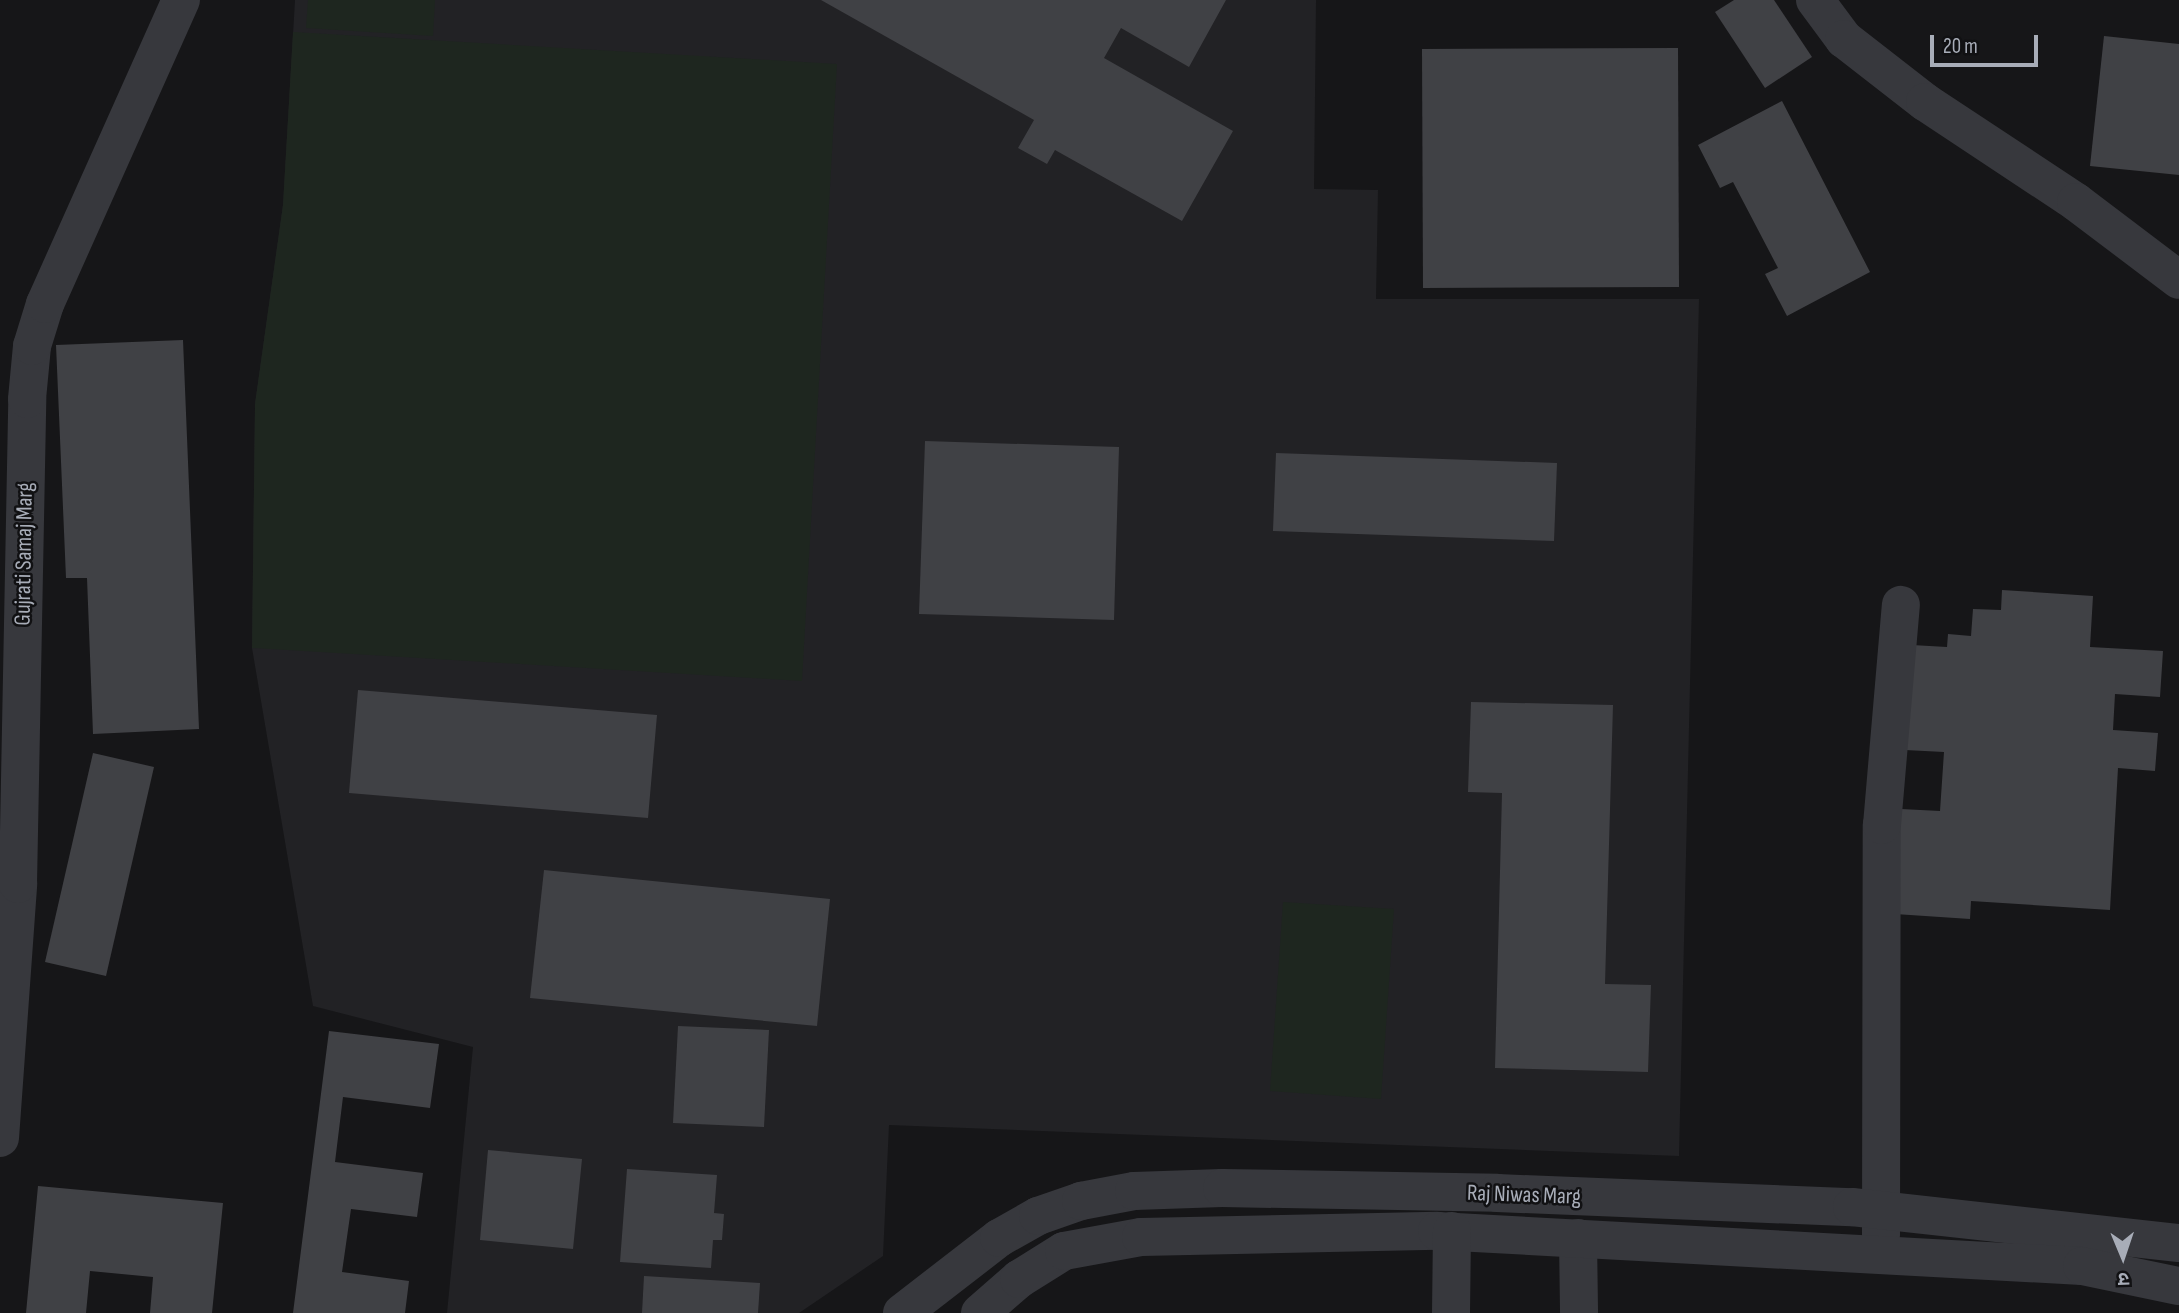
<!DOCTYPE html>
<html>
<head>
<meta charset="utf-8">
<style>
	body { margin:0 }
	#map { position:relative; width:2179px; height:1313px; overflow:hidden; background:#161618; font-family:"Sofia Sans Condensed","Noto Sans Devanagari",sans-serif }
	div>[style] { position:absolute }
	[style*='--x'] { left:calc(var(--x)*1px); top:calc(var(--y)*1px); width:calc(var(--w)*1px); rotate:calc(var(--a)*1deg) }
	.built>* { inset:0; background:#222225 }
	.green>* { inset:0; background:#1e261f }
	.building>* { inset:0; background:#404145 }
	.minor>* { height:38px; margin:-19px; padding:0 19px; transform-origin:19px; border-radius:19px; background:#37383d }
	span { translate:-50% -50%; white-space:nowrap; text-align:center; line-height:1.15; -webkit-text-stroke:5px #111113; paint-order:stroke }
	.street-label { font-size:23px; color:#a8adb8 }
	.north { position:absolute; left:2088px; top:1222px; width:70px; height:70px; -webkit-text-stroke:5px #111113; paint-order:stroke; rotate:178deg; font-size:19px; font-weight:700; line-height:28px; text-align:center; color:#a8adb8 }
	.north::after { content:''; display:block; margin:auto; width:24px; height:32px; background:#a8adb8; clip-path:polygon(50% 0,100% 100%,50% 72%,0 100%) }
	.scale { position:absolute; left:1930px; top:35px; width:108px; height:32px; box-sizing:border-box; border:4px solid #a8adb8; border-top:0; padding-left:9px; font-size:21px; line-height:24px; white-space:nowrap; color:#a8adb8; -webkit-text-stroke:5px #111113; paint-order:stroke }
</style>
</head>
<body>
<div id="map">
	<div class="built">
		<div style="clip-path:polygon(295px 0,1316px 0,1314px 189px,1378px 190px,1376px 299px,1699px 299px,1679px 1156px,889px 1125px,883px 1256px,799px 1313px,447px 1313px,473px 1047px,313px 1006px,252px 648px,255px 404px,283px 205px)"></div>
	</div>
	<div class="green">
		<div style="clip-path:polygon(308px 0,435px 0,433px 36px,306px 28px)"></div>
		<div style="clip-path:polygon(293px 32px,837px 64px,802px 681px,252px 648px,255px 404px,283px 205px)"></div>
		<div style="clip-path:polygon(1283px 902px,1394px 909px,1381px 1099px,1270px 1091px)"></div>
	</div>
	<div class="building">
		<div style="clip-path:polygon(821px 0,1226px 0,1189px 67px,1121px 28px,1104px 58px,1233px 131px,1182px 221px,1055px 150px,1047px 164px,1018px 148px,1034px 120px)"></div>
		<div style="clip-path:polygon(1734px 0,1774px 0,1812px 57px,1765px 88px,1715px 12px)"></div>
		<div style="clip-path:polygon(2104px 36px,2179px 44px,2179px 175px,2090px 166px)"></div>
		<div style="clip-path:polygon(1678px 48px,1679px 287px,1423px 288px,1422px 49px)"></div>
		<div style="clip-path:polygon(1782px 101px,1870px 272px,1787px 316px,1765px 274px,1778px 268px,1733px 182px,1720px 188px,1698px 145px)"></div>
		<div style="clip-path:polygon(183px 340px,199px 729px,93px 734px,87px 578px,66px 578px,56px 345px)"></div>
		<div style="clip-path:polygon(925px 441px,1119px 447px,1114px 620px,919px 614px)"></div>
		<div style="clip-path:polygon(1276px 453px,1557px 463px,1554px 541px,1273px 531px)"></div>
		<div style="clip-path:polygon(2002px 590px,2093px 596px,2090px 647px,2163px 651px,2160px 697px,2115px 694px,2113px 730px,2158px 733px,2155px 771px,2118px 768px,2110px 910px,1971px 901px,1970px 919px,1895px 914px,1901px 809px,1940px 811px,1944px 752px,1905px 750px,1912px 645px,1947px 647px,1948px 634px,1971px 636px,1973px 609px,2001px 610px)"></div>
		<div style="clip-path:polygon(358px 690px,657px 715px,648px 818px,349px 793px)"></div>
		<div style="clip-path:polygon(1471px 702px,1613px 705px,1605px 984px,1651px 985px,1648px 1072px,1495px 1068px,1502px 793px,1468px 792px)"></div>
		<div style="clip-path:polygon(93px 753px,154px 767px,106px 976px,45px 962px)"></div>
		<div style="clip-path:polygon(544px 870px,830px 899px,817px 1026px,530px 998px)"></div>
		<div style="clip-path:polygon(678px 1026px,769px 1030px,764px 1127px,673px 1123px)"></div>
		<div style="clip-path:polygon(329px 1031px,439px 1044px,430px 1108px,343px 1097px,335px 1162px,423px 1173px,417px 1217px,351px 1209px,342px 1272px,409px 1281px,405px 1313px,293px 1313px)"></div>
		<div style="clip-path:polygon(488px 1150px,582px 1159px,573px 1249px,480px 1240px)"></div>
		<div style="clip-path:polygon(627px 1169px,717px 1175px,714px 1213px,724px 1214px,722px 1240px,713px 1240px,711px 1268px,620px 1262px)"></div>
		<div style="clip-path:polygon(38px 1186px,223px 1203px,212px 1313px,150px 1313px,153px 1277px,90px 1271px,86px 1313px,26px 1313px)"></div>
		<div style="clip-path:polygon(644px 1276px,760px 1283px,758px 1313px,642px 1313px)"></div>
	</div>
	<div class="minor">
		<div style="--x:1815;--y:0;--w:49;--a:53.4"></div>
		<div style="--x:1844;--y:39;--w:103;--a:37.9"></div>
		<div style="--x:1925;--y:102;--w:181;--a:33.5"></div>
		<div style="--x:2076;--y:202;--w:129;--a:37.1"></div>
		<div style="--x:0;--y:1138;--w:255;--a:-85.9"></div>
		<div style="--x:18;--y:884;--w:485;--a:-88.9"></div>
		<div style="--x:27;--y:399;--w:53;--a:-84.6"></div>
		<div style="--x:32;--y:346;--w:44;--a:-72.8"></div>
		<div style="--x:45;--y:304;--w:333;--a:-65.9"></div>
		<div style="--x:1881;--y:1235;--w:410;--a:-89.9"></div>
		<div style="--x:1882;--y:825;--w:221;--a:-85.1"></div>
		<div style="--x:1578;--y:1238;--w:75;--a:89.2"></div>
		<div style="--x:902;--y:1313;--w:123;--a:-37.7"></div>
		<div style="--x:999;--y:1238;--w:45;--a:-29.4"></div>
		<div style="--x:1038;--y:1216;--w:46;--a:-19.2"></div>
		<div style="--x:1081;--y:1201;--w:54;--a:-10.7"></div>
		<div style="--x:1134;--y:1191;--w:88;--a:-2"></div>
		<div style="--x:1222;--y:1188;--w:275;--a:1"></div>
		<div style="--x:1497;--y:1193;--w:355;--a:2.3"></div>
		<div style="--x:1852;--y:1207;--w:329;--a:6.3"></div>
		<div style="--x:980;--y:1313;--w:52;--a:-41.1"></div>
		<div style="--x:1019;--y:1279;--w:53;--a:-31.9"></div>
		<div style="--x:1064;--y:1251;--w:78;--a:-10.3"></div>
		<div style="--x:1141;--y:1237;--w:296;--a:-1.2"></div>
		<div style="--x:1437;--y:1231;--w:646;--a:3.11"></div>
		<div style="--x:2082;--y:1266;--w:99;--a:11.7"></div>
		<div style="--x:1451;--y:1313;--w:82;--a:-89.3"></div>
	</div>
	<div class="street-label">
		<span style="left:24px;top:554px;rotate:-89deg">Gujrati Samaj Marg</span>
		<span style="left:1524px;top:1195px;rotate:2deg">Raj Niwas Marg</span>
	</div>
	<div class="north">उ</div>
	<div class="scale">20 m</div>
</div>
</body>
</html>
